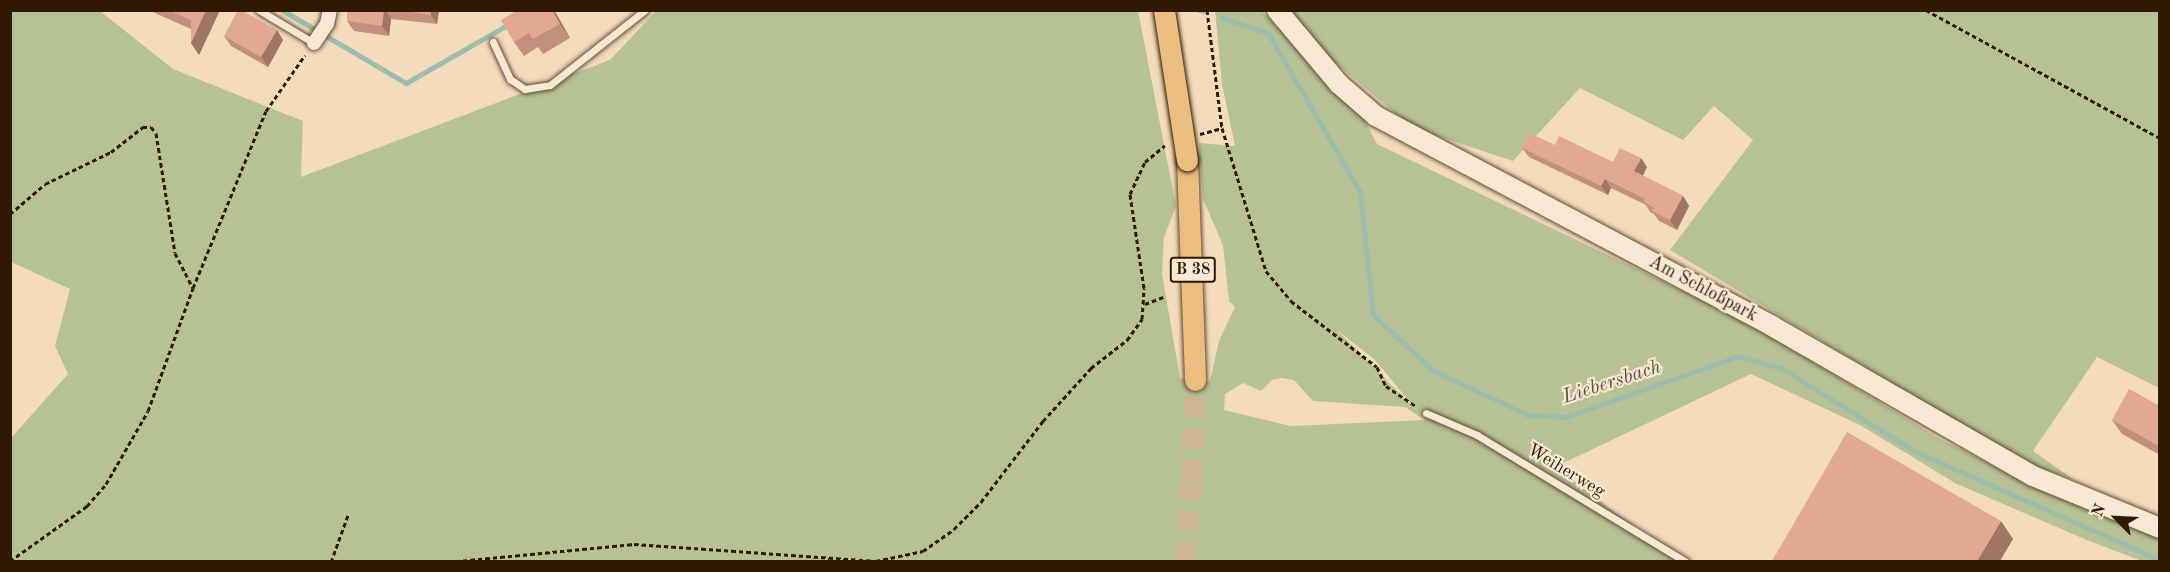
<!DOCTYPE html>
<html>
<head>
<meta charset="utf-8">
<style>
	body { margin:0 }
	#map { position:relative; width:2170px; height:572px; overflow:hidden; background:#f3dcbc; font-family:"Old Standard TT",serif }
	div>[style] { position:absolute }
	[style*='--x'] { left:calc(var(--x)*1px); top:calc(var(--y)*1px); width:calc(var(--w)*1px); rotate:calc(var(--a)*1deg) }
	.green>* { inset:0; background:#b6c294 }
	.stream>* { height:5px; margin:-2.5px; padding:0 2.5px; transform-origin:2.5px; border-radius:2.5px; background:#9cbcac }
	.primary-tunnel>* { height:21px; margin-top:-10.5px; transform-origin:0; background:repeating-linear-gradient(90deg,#ccb597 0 21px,transparent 0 31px) }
	.path>* { height:3px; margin-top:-1.5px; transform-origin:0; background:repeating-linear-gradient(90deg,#2f1905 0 4.5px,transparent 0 7.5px) }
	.roads { filter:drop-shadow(0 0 2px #604a33) drop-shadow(0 0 2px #604a33) }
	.lane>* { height:7px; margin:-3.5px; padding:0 3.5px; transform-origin:3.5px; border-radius:3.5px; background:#f7e8d3 }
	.street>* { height:14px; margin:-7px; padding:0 7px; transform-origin:7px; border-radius:7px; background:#f7e8d3 }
	.secondary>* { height:20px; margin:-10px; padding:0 10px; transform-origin:10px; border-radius:10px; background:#f7e8d3 }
	.primary>* { height:21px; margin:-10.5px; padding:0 10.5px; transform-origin:10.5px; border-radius:10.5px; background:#eabe7e }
	.bridges { filter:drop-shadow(0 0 2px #2f1905) drop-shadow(0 0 2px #2f1905) }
	.primary-bridge>* { height:21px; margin:-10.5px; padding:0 10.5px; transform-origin:10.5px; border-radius:10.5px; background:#eabe7e }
	.wall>* { inset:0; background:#c2917d }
	.shaded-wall>* { inset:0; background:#9e7666 }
	.building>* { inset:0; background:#e1a991 }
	span { translate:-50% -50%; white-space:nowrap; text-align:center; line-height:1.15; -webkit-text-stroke:4.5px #f7e8d3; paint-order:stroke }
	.shield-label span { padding:2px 4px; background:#f7e8d3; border:2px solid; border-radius:4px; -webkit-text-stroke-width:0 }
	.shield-label { font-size:16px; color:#2f1905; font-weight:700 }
	.street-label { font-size:18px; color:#2f1905 }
	.water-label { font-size:20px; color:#55523f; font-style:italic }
	.frame { position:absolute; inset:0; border:12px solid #2f1905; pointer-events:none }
	.north { position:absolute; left:2086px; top:488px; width:60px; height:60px; -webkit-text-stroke:4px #f7e8d3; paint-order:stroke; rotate:294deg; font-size:16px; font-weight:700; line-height:24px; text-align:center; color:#2f1905 }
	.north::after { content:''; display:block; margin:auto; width:21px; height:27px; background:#2f1905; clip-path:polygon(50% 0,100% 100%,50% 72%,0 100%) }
</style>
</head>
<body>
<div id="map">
	<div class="green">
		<div style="clip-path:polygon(evenodd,11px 11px,100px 11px,173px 69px,303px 121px,301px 177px,610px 60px,656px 11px,1138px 11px,1176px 206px,1164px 237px,1162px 274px,1180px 378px,1210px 381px,1219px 341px,1235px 307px,1229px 301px,1223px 245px,1203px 199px,1199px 143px,1235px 146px,1222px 84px,1215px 11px,1262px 11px,1363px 117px,1377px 144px,1745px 321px,1938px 438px,2037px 488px,2159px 534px,2159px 561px,2142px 561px,2089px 541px,1955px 483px,1860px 425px,1751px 374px,1555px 467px,1681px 562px,11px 561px,10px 439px,68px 374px,55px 346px,70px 289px,11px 262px,11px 11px,1337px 330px,1375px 360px,1418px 412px,1337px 330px,11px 11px,1281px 378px,1294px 380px,1313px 401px,1405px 407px,1425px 420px,1291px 426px,1224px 410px,1225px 394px,1243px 383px,1261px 391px,1272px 380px,1281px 378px)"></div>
		<div style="clip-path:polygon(1288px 11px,2159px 11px,2159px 388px,2097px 357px,2033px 451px,2073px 479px,2026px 463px,1670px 250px,1753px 140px,1714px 106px,1683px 140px,1580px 88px,1513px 161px,1413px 128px,1324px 53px)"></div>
	</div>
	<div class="stream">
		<div style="--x:282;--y:10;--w:144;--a:30.5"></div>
		<div style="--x:406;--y:83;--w:119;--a:-29.8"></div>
		<div style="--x:1199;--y:10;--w:5;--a:11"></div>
		<div style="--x:1222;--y:18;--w:48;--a:18.1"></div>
		<div style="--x:1268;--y:33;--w:184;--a:59.9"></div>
		<div style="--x:1360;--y:192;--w:124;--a:84"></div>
		<div style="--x:1373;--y:315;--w:83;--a:42.6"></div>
		<div style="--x:1434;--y:371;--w:104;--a:25.1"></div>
		<div style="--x:1528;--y:415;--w:38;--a:3"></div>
		<div style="--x:1566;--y:417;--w:182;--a:-19.5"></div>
		<div style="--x:1738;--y:356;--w:47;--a:16.1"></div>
		<div style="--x:1783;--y:369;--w:155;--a:32"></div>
		<div style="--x:1914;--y:451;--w:269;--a:23.9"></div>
	</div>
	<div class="primary-tunnel">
		<div style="--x:1185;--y:562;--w:82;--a:-85.1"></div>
		<div style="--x:1192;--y:480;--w:100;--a:-88.3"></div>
	</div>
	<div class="path">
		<div style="--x:1207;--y:10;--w:119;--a:82.8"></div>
		<div style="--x:1222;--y:128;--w:150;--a:72.9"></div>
		<div style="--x:1266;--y:271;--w:39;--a:50"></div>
		<div style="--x:1291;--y:301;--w:108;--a:37.5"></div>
		<div style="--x:1377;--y:367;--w:21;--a:65"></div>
		<div style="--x:1386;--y:386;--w:36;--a:34"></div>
		<div style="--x:1926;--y:10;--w:267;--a:28.7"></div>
		<div style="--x:1200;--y:134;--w:23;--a:-15"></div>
		<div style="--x:10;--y:214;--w:46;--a:-40.6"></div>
		<div style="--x:45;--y:184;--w:73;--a:-25.9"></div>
		<div style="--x:111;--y:152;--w:41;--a:-38"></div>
		<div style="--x:143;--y:127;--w:8;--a:0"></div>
		<div style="--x:151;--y:127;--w:8;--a:50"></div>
		<div style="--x:156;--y:133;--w:121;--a:81"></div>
		<div style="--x:175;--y:253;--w:39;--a:63"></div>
		<div style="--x:1145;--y:304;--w:22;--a:-21"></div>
		<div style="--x:10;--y:561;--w:95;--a:-35.5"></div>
		<div style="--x:87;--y:506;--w:29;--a:-49"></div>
		<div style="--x:106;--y:484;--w:84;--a:-60.1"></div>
		<div style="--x:148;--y:411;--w:131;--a:-69.9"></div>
		<div style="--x:193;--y:288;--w:191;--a:-67.6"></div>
		<div style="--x:266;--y:111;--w:68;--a:-55.1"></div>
		<div style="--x:331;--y:562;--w:50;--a:-70.1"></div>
		<div style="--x:448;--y:562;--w:187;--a:-5.5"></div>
		<div style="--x:634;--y:544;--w:243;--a:4"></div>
		<div style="--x:876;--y:561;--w:48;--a:-12"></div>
		<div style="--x:923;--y:551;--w:38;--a:-35"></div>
		<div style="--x:954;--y:529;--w:38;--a:-45"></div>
		<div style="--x:981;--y:502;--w:102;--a:-52.6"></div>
		<div style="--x:1043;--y:421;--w:72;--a:-47.8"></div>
		<div style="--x:1091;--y:368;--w:46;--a:-37.9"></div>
		<div style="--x:1127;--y:340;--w:26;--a:-54"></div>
		<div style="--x:1142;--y:319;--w:31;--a:-86"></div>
		<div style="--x:1144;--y:288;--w:95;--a:-98.5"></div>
		<div style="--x:1130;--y:194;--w:35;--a:-65"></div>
		<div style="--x:1145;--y:162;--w:26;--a:-40"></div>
	</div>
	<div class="roads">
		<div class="lane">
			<div style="--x:259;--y:10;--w:64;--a:31"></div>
			<div style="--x:493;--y:42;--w:41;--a:65.3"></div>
			<div style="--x:510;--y:79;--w:18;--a:34"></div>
			<div style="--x:525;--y:89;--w:25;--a:-9"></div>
			<div style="--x:550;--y:85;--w:121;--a:-38.3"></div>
			<div style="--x:1426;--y:413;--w:56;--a:23.3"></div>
			<div style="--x:1477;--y:435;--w:245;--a:31.3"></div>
		</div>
		<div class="street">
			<div style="--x:314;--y:43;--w:23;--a:-56"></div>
			<div style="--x:327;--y:24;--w:14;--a:-78"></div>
		</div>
		<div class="secondary">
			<div style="--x:1277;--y:10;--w:97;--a:50"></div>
			<div style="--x:1339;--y:84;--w:49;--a:40.9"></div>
			<div style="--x:1376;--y:116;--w:448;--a:27.9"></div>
			<div style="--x:1772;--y:326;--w:301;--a:29.9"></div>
			<div style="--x:2033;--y:476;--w:137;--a:22.3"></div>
		</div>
		<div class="primary">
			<div style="--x:1187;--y:160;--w:220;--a:87.9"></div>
		</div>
	</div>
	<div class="bridges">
		<div class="primary-bridge">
			<div style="--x:1164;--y:10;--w:152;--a:81.3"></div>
		</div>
	</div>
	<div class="wall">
		<div style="clip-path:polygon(148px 10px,220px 10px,199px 55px,191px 43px,191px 29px)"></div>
		<div style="clip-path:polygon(347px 10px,439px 10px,437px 24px,391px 19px,389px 36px,354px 31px,347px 21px)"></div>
		<div style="clip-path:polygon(518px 10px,554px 10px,570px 38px,543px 54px,538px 47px,524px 56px,514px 42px)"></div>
		<div style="clip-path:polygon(277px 30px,283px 40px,268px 67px,231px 46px,224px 36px)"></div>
		<div style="clip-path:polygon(1522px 148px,1647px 167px,1643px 176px,1683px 196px,1689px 206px,1677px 230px,1659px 221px,1654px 214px,1650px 212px,1646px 205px,1611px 188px,1608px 195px,1529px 157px)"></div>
		<div style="clip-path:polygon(2160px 406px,2160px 455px,2122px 434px,2112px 420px)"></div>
	</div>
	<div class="shaded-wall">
		<div style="clip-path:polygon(206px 10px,220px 10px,199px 55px,191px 43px)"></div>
		<div style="clip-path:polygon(384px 10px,385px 10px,391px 19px,389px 36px,382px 26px)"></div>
		<div style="clip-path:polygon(431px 10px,439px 10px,437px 24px,431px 15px)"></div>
		<div style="clip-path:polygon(552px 10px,554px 10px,570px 38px,560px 24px)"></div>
		<div style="clip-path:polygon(277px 30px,283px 40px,268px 67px,261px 57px)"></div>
		<div style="clip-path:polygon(1641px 158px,1647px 167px,1640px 181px,1634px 171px)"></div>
		<div style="clip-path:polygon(1605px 179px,1611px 188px,1608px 195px,1601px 186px)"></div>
		<div style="clip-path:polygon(1683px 196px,1689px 206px,1677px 230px,1670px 220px)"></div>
		<div style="clip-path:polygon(2001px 521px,2013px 539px,2000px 561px,1977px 561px)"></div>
	</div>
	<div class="building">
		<div style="clip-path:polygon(168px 10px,206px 10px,191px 43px,191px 20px)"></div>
		<div style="clip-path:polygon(238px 10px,241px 10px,277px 30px,261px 57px,224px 36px)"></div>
		<div style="clip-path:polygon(347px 10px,384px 10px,382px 26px,347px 21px)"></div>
		<div style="clip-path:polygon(398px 10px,431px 10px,431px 15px)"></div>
		<div style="clip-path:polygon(518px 10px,552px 10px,560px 24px,533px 39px,529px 33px,514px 42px,501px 20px)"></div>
		<div style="clip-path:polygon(1529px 133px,1555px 145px,1559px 136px,1613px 162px,1620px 148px,1641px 158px,1634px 171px,1683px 196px,1670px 220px,1652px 211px,1654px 208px,1644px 202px,1645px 199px,1605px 179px,1601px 186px,1522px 148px)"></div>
		<div style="clip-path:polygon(2129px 389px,2160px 406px,2160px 441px,2157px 445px,2112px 420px)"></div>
		<div style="clip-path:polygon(1847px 432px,2001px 521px,1977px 561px,1772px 561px)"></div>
	</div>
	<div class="shield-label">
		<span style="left:1193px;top:270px">B 38</span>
	</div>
	<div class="street-label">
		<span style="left:1703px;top:289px;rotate:28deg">Am Schloßpark</span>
		<span style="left:1566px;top:471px;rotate:31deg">Weiherweg</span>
	</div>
	<div class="water-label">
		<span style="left:1612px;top:383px;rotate:-18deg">Liebersbach</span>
	</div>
	<div class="frame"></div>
	<div class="north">N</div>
</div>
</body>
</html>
